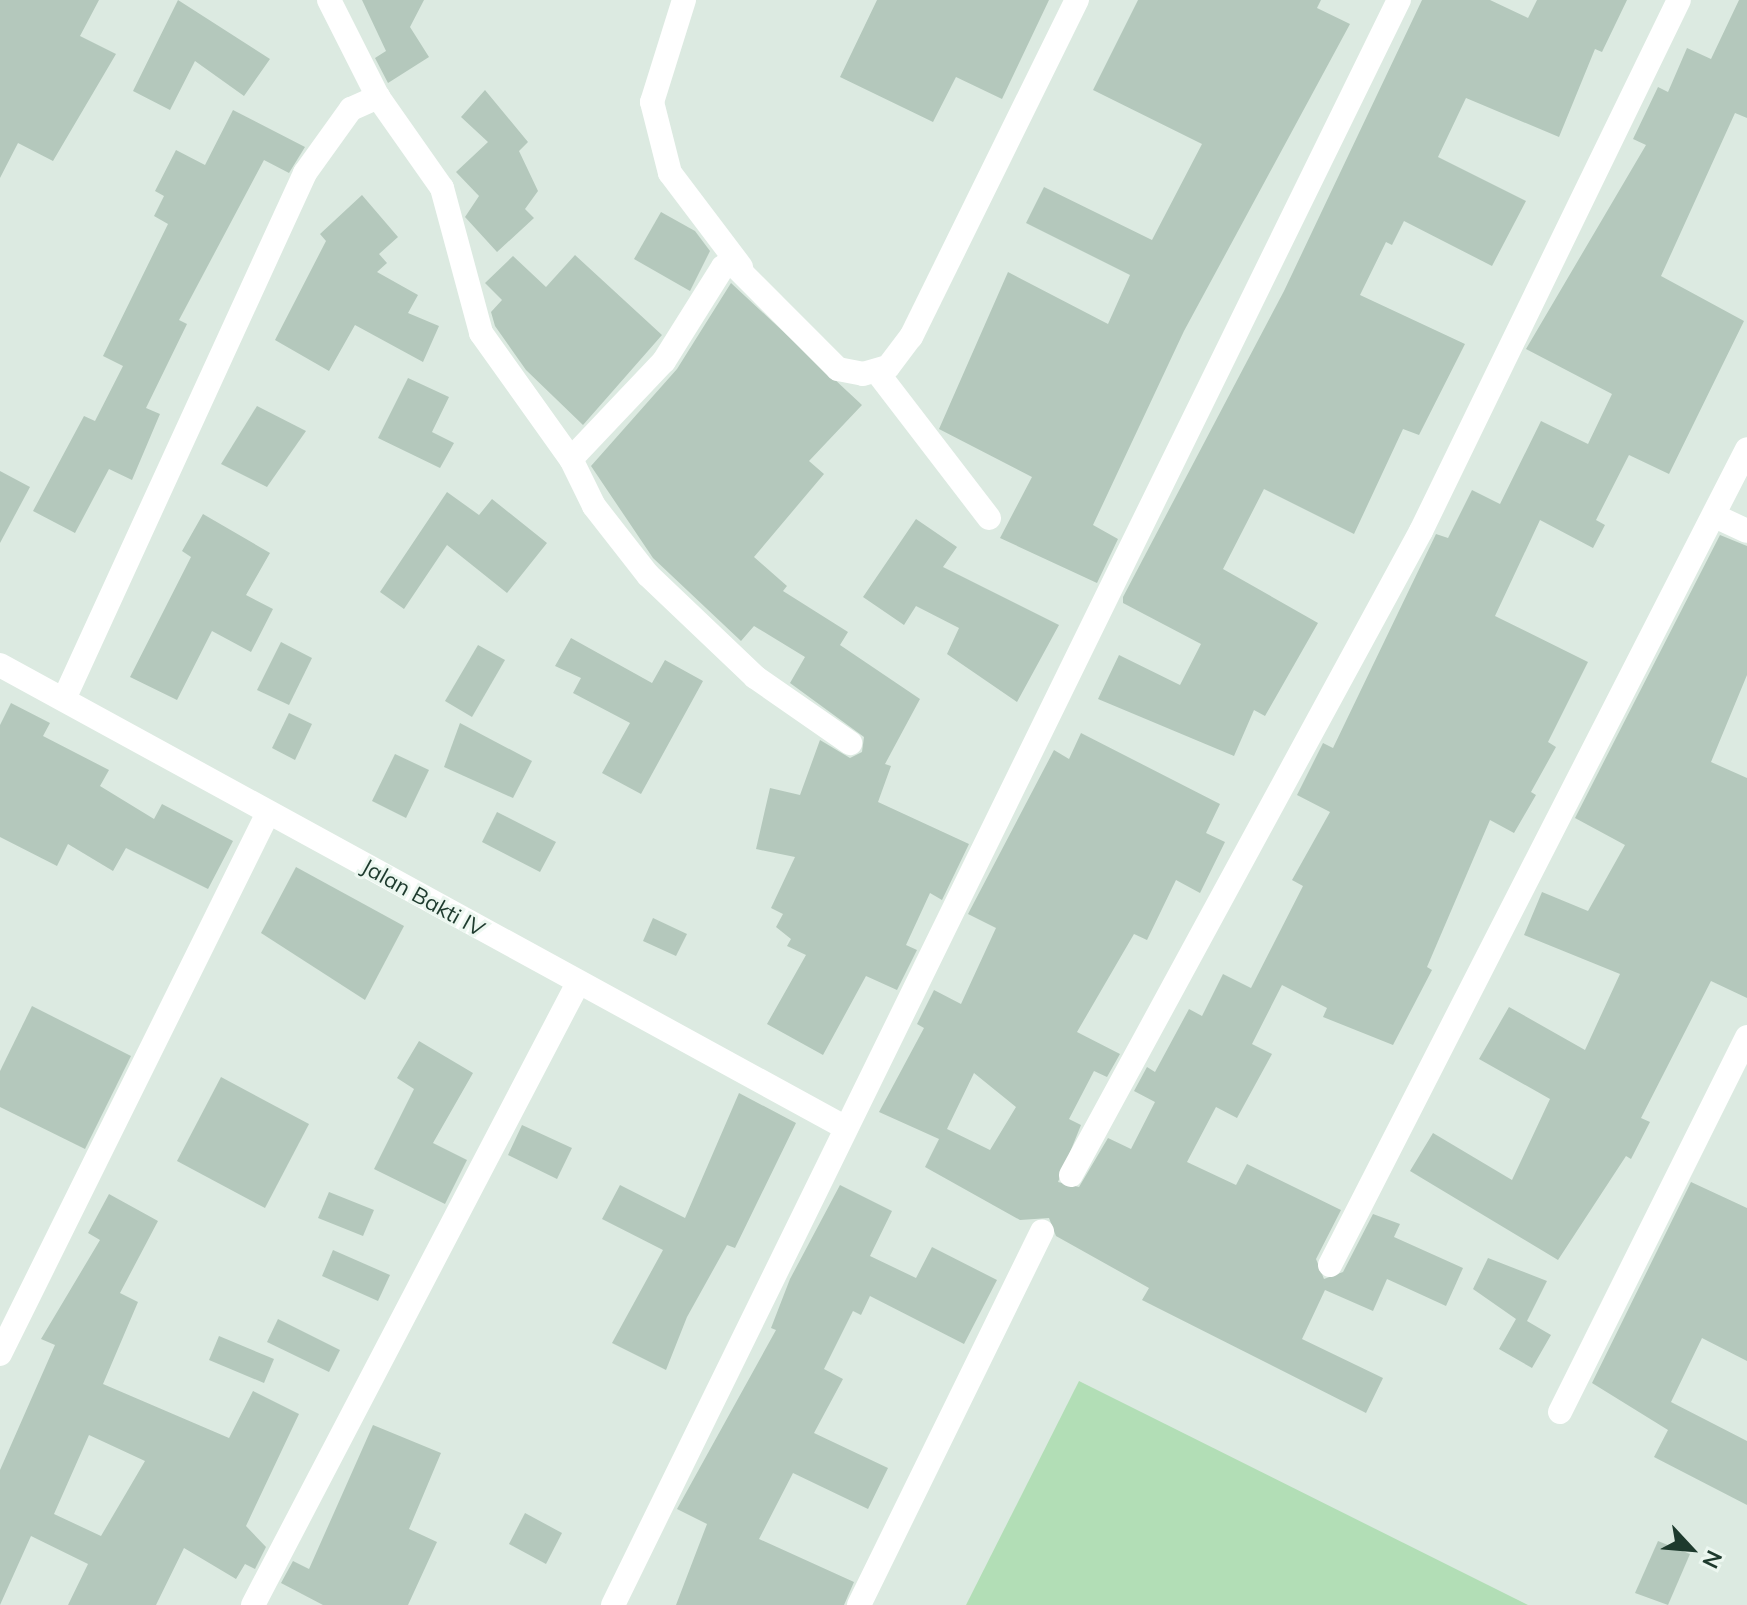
<!DOCTYPE html>
<html>
<head>
<meta charset="utf-8">
<style>
	body { margin:0 }
	#map { position:relative; width:1747px; height:1605px; overflow:hidden; background:#dceae1; font-family:Mulish,sans-serif }
	div>[style] { position:absolute }
	[style*='--x'] { left:calc(var(--x)*1px); top:calc(var(--y)*1px); width:calc(var(--w)*1px); rotate:calc(var(--a)*1deg) }
	.green>* { inset:0; background:#b2deb6 }
	.building>* { inset:0; background:#b4c8bc }
	.minor>* { height:24px; margin:-12px; padding:0 12px; transform-origin:12px; border-radius:12px; background:#fff }
	span { translate:-50% -50%; white-space:nowrap; text-align:center; line-height:1.15; -webkit-text-stroke:6px #ecf7f0; paint-order:stroke }
	.street-label { font-size:22px; color:#1d3a2d }
	.north { position:absolute; left:1651px; top:1509px; width:80px; height:80px; -webkit-text-stroke:6px #ecf7f0; paint-order:stroke; rotate:116deg; font-size:22px; font-weight:700; line-height:32px; text-align:center; color:#1d3a2d }
	.north::after { content:''; display:block; margin:auto; width:28px; height:36px; background:#1d3a2d; clip-path:polygon(50% 0,100% 100%,50% 72%,0 100%) }
</style>
</head>
<body>
<div id="map">
	<div class="green">
		<div style="clip-path:polygon(1079px 1381px,1528px 1605px,966px 1605px)"></div>
	</div>
	<div class="building">
		<div style="clip-path:polygon(0 0,99px 0,80px 36px,116px 54px,53px 161px,18px 143px,0 178px)"></div>
		<div style="clip-path:polygon(178px 0,270px 59px,244px 96px,195px 61px,170px 110px,133px 91px)"></div>
		<div style="clip-path:polygon(362px 0,424px 0,410px 27px,429px 57px,388px 83px,375px 58px,386px 51px)"></div>
		<div style="clip-path:polygon(877px 0,1049px 0,1002px 99px,956px 77px,933px 122px,840px 77px)"></div>
		<div style="clip-path:polygon(1138px 0,1321px 0,1317px 8px,1350px 24px,1184px 331px,1093px 525px,1118px 539px,1097px 583px,1000px 538px,1032px 477px,939px 429px,1008px 272px,1108px 324px,1130px 275px,1026px 223px,1044px 187px,1152px 240px,1202px 144px,1093px 90px)"></div>
		<div style="clip-path:polygon(1422px 0,1490px 0,1528px 18px,1537px 0,1627px 0,1602px 52px,1595px 49px,1559px 137px,1466px 98px,1438px 157px,1526px 201px,1492px 266px,1404px 221px,1392px 245px,1386px 242px,1360px 295px,1465px 344px,1419px 435px,1403px 429px,1354px 534px,1264px 489px,1223px 569px,1318px 623px,1265px 716px,1254px 710px,1234px 756px,1098px 699px,1119px 655px,1180px 685px,1201px 644px,1123px 603px,1123px 597px,1284px 291px)"></div>
		<div style="clip-path:polygon(evenodd,1739px 0,1747px 0,1747px 118px,1735px 113px,1661px 276px,1744px 321px,1669px 474px,1629px 455px,1596px 520px,1605px 525px,1593px 548px,1540px 520px,1495px 616px,1588px 662px,1548px 742px,1556px 747px,1531px 792px,1536px 795px,1514px 833px,1490px 820px,1427px 967px,1432px 970px,1393px 1045px,1323px 1017px,1327px 1008px,1282px 985px,1252px 1044px,1272px 1054px,1237px 1118px,1216px 1107px,1187px 1162px,1236px 1185px,1247px 1164px,1341px 1210px,1316px 1259px,1324px 1279px,1343px 1272px,1373px 1214px,1400px 1224px,1394px 1237px,1463px 1268px,1446px 1306px,1387px 1279px,1373px 1311px,1325px 1290px,1302px 1339px,1383px 1378px,1366px 1413px,1142px 1300px,1149px 1288px,1056px 1236px,1049px 1218px,1020px 1220px,925px 1167px,939px 1139px,879px 1112px,924px 1028px,917px 1024px,934px 990px,961px 1004px,996px 928px,968px 914px,1054px 750px,1069px 759px,1081px 733px,1220px 804px,1206px 833px,1225px 842px,1200px 893px,1176px 880px,1147px 940px,1134px 934px,1077px 1032px,1120px 1054px,1107px 1077px,1094px 1071px,1069px 1119px,1081px 1125px,1058px 1182px,1079px 1187px,1108px 1138px,1131px 1149px,1155px 1102px,1134px 1091px,1147px 1067px,1155px 1072px,1189px 1009px,1202px 1016px,1223px 974px,1251px 988px,1303px 886px,1292px 880px,1330px 812px,1297px 795px,1323px 743px,1333px 748px,1436px 534px,1448px 538px,1472px 490px,1500px 504px,1541px 421px,1588px 444px,1612px 394px,1526px 349px,1646px 145px,1633px 139px,1658px 87px,1668px 92px,1687px 48px,1711px 59px,1739px 0,974px 1073px,1016px 1107px,990px 1150px,947px 1129px,974px 1073px)"></div>
		<div style="clip-path:polygon(485px 90px,528px 142px,519px 151px,538px 191px,525px 209px,534px 218px,497px 252px,465px 217px,479px 196px,456px 172px,488px 142px,461px 117px)"></div>
		<div style="clip-path:polygon(233px 110px,305px 147px,289px 173px,264px 160px,179px 320px,187px 324px,146px 408px,160px 414px,132px 480px,109px 469px,75px 533px,33px 511px,84px 416px,95px 421px,123px 366px,103px 356px,168px 224px,154px 216px,164px 196px,155px 191px,176px 150px,205px 165px)"></div>
		<div style="clip-path:polygon(362px 195px,398px 237px,379px 254px,387px 263px,377px 272px,418px 295px,408px 313px,439px 326px,423px 362px,355px 325px,329px 371px,275px 340px,326px 241px,320px 234px)"></div>
		<div style="clip-path:polygon(661px 212px,695px 231px,710px 251px,690px 291px,634px 259px)"></div>
		<div style="clip-path:polygon(575px 255px,662px 335px,583px 425px,526px 370px,495px 326px,491px 312px,502px 300px,485px 283px,513px 256px,546px 287px)"></div>
		<div style="clip-path:polygon(731px 283px,862px 405px,809px 461px,824px 474px,754px 557px,787px 586px,783px 591px,848px 632px,840px 645px,920px 699px,885px 764px,891px 766px,878px 802px,969px 844px,942px 900px,930px 893px,906px 945px,917px 950px,897px 990px,866px 976px,823px 1055px,767px 1024px,806px 955px,787px 946px,791px 939px,776px 927px,783px 914px,771px 908px,795px 857px,756px 849px,770px 788px,800px 795px,820px 740px,850px 758px,862px 752px,864px 737px,790px 683px,805px 657px,754px 626px,741px 641px,653px 558px,591px 466px,677px 369px)"></div>
		<div style="clip-path:polygon(408px 378px,449px 397px,432px 432px,454px 443px,440px 468px,378px 438px)"></div>
		<div style="clip-path:polygon(257px 406px,306px 431px,267px 487px,221px 464px)"></div>
		<div style="clip-path:polygon(0 471px,30px 487px,0 543px)"></div>
		<div style="clip-path:polygon(447px 492px,479px 515px,492px 499px,547px 543px,507px 593px,447px 545px,404px 609px,380px 592px)"></div>
		<div style="clip-path:polygon(203px 514px,270px 553px,246px 595px,273px 609px,251px 652px,212px 631px,177px 700px,130px 677px,191px 557px,182px 551px)"></div>
		<div style="clip-path:polygon(916px 519px,957px 547px,943px 567px,1059px 625px,1017px 702px,947px 654px,959px 628px,916px 606px,904px 625px,863px 597px)"></div>
		<div style="clip-path:polygon(1720px 535px,1747px 546px,1747px 675px,1711px 762px,1747px 778px,1747px 998px,1711px 981px,1641px 1118px,1650px 1122px,1631px 1159px,1626px 1156px,1558px 1260px,1410px 1171px,1433px 1133px,1512px 1180px,1550px 1099px,1479px 1059px,1509px 1007px,1585px 1050px,1620px 974px,1524px 935px,1542px 892px,1588px 911px,1625px 845px,1575px 818px)"></div>
		<div style="clip-path:polygon(571px 638px,652px 683px,665px 660px,703px 681px,641px 794px,602px 773px,630px 723px,573px 693px,581px 678px,555px 666px)"></div>
		<div style="clip-path:polygon(281px 642px,312px 658px,289px 705px,257px 690px)"></div>
		<div style="clip-path:polygon(478px 645px,505px 660px,472px 717px,445px 701px)"></div>
		<div style="clip-path:polygon(11px 703px,50px 723px,43px 736px,109px 770px,100px 786px,154px 819px,162px 804px,233px 841px,208px 889px,126px 848px,113px 871px,68px 844px,57px 866px,0 837px,0 725px)"></div>
		<div style="clip-path:polygon(289px 713px,312px 724px,295px 760px,272px 748px)"></div>
		<div style="clip-path:polygon(460px 723px,532px 761px,513px 798px,444px 767px)"></div>
		<div style="clip-path:polygon(395px 754px,429px 770px,406px 818px,372px 801px)"></div>
		<div style="clip-path:polygon(497px 812px,556px 842px,540px 872px,482px 842px)"></div>
		<div style="clip-path:polygon(296px 867px,404px 926px,365px 1000px,261px 933px)"></div>
		<div style="clip-path:polygon(653px 918px,687px 934px,676px 956px,643px 941px)"></div>
		<div style="clip-path:polygon(32px 1006px,131px 1056px,85px 1149px,0 1107px,0 1071px)"></div>
		<div style="clip-path:polygon(419px 1041px,473px 1073px,433px 1143px,467px 1160px,445px 1204px,374px 1169px,414px 1089px,397px 1078px)"></div>
		<div style="clip-path:polygon(221px 1077px,309px 1124px,265px 1208px,177px 1161px)"></div>
		<div style="clip-path:polygon(739px 1093px,796px 1123px,735px 1248px,727px 1245px,687px 1317px,666px 1370px,612px 1343px,663px 1250px,602px 1219px,620px 1185px,685px 1218px)"></div>
		<div style="clip-path:polygon(522px 1125px,572px 1148px,557px 1179px,508px 1155px)"></div>
		<div style="clip-path:polygon(1691px 1182px,1747px 1208px,1747px 1361px,1702px 1338px,1671px 1402px,1747px 1441px,1747px 1505px,1654px 1457px,1668px 1430px,1592px 1383px)"></div>
		<div style="clip-path:polygon(840px 1185px,892px 1211px,870px 1256px,916px 1278px,932px 1247px,997px 1280px,964px 1344px,870px 1296px,861px 1315px,853px 1311px,824px 1369px,843px 1379px,814px 1433px,888px 1468px,868px 1509px,793px 1473px,759px 1539px,854px 1582px,844px 1605px,676px 1605px,707px 1524px,677px 1509px,776px 1330px,771px 1328px,790px 1279px)"></div>
		<div style="clip-path:polygon(329px 1192px,374px 1210px,363px 1236px,318px 1218px)"></div>
		<div style="clip-path:polygon(evenodd,109px 1194px,158px 1221px,120px 1293px,138px 1302px,103px 1384px,229px 1438px,253px 1391px,299px 1414px,246px 1526px,266px 1547px,255px 1569px,245px 1564px,236px 1579px,184px 1548px,156px 1605px,68px 1605px,88px 1564px,31px 1536px,0 1605px,0 1470px,55px 1345px,41px 1339px,100px 1240px,88px 1233px,109px 1194px,89px 1435px,145px 1461px,101px 1536px,54px 1514px,89px 1435px)"></div>
		<div style="clip-path:polygon(333px 1250px,390px 1275px,378px 1301px,322px 1276px)"></div>
		<div style="clip-path:polygon(1488px 1258px,1547px 1281px,1527px 1321px,1551px 1335px,1532px 1368px,1499px 1349px,1516px 1319px,1473px 1289px)"></div>
		<div style="clip-path:polygon(278px 1319px,340px 1350px,329px 1372px,267px 1342px)"></div>
		<div style="clip-path:polygon(219px 1336px,274px 1359px,264px 1383px,209px 1360px)"></div>
		<div style="clip-path:polygon(373px 1425px,441px 1453px,409px 1529px,437px 1542px,408px 1605px,323px 1605px,281px 1583px,293px 1561px,309px 1569px)"></div>
		<div style="clip-path:polygon(525px 1513px,562px 1533px,546px 1564px,509px 1544px)"></div>
		<div style="clip-path:polygon(1658px 1541px,1690px 1554px,1668px 1605px,1635px 1593px)"></div>
	</div>
	<div class="minor">
		<div style="--x:329;--y:0;--w:109;--a:63.2"></div>
		<div style="--x:378;--y:97;--w:111;--a:54.9"></div>
		<div style="--x:442;--y:188;--w:150;--a:74.9"></div>
		<div style="--x:481;--y:333;--w:155;--a:54.5"></div>
		<div style="--x:571;--y:459;--w:135;--a:-46.5"></div>
		<div style="--x:664;--y:361;--w:111;--a:-57.9"></div>
		<div style="--x:723;--y:267;--w:10;--a:-17"></div>
		<div style="--x:733;--y:264;--w:148;--a:45"></div>
		<div style="--x:838;--y:369;--w:25;--a:11"></div>
		<div style="--x:863;--y:374;--w:26;--a:-16"></div>
		<div style="--x:888;--y:367;--w:38;--a:-53"></div>
		<div style="--x:911;--y:337;--w:376;--a:-63.8"></div>
		<div style="--x:684;--y:0;--w:107;--a:107.4"></div>
		<div style="--x:652;--y:102;--w:73;--a:75.8"></div>
		<div style="--x:670;--y:173;--w:118;--a:52.9"></div>
		<div style="--x:877;--y:372;--w:184;--a:52.5"></div>
		<div style="--x:571;--y:459;--w:52;--a:63.9"></div>
		<div style="--x:594;--y:506;--w:88;--a:52"></div>
		<div style="--x:648;--y:575;--w:148;--a:43.6"></div>
		<div style="--x:755;--y:677;--w:116;--a:34.8"></div>
		<div style="--x:1715;--y:516;--w:35;--a:25"></div>
		<div style="--x:0;--y:665;--w:964;--a:28.69"></div>
		<div style="--x:64;--y:699;--w:579;--a:-65.38"></div>
		<div style="--x:305;--y:173;--w:79;--a:-54.3"></div>
		<div style="--x:351;--y:109;--w:30;--a:-24"></div>
		<div style="--x:1071;--y:1175;--w:733;--a:-61.48"></div>
		<div style="--x:1421;--y:531;--w:590;--a:-64.09"></div>
		<div style="--x:1330;--y:1265;--w:916;--a:-62.93"></div>
		<div style="--x:0;--y:1354;--w:604;--a:-63.65"></div>
		<div style="--x:1560;--y:1412;--w:419;--a:-63.5"></div>
		<div style="--x:253;--y:1605;--w:702;--a:-62.41"></div>
		<div style="--x:613;--y:1605;--w:1787;--a:-63.91"></div>
		<div style="--x:859;--y:1605;--w:416;--a:-63.9"></div>
	</div>
	<div class="street-label">
		<span style="left:423px;top:898px;rotate:29deg">Jalan Bakti IV</span>
	</div>
	<div class="north">N</div>
</div>
</body>
</html>
